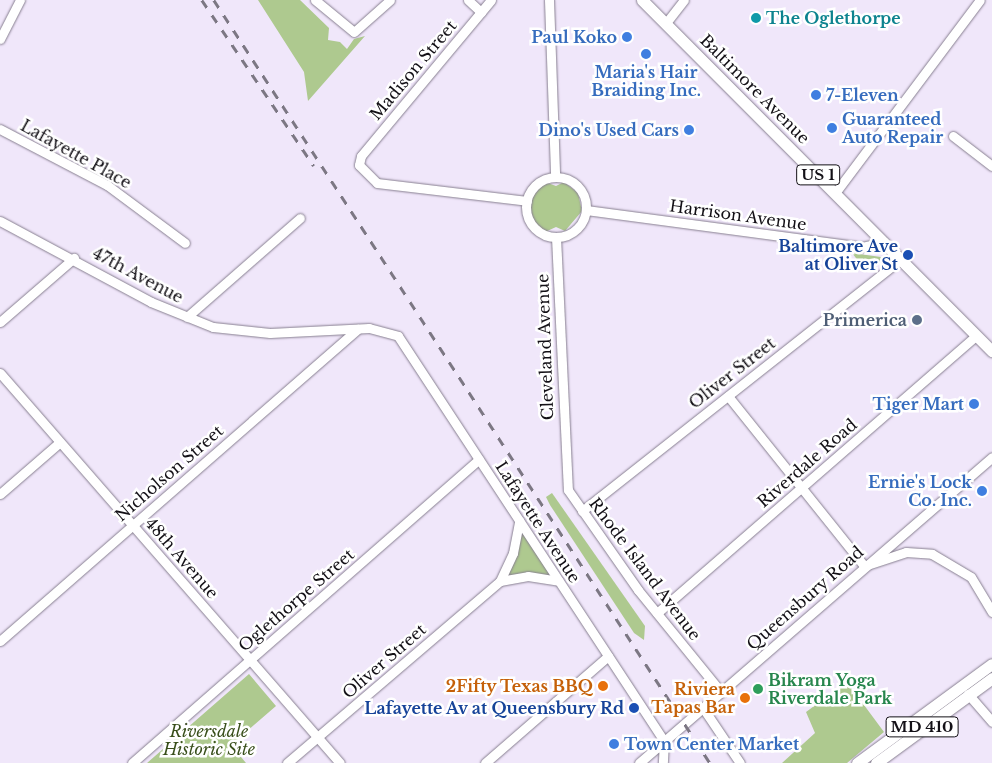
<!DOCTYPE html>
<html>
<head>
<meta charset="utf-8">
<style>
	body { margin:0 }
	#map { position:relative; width:992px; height:763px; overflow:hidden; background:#f0e7fa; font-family:"Libre Baskerville",serif }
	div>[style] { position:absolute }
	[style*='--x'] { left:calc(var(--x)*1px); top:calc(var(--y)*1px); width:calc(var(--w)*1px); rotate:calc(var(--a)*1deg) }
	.green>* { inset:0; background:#aec98f }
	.roads { filter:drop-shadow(0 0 1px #877f90) drop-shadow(0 0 1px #877f90) }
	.minor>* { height:9px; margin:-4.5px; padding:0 4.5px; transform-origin:4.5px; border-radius:4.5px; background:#fff }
	.minor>.ring { margin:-4.5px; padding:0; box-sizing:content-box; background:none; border:9px solid #fff; border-radius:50% }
	.major>* { height:11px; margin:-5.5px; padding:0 5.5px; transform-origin:5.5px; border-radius:5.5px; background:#fff }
	.rail>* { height:2.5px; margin-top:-1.25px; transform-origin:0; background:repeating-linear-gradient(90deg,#7c7783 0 9px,transparent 0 18px) }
	.dots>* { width:14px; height:14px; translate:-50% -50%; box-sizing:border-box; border:2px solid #fff; border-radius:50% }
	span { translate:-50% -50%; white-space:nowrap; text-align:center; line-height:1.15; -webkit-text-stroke:5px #fff; paint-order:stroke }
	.shield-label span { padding:1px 4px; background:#fff; border:1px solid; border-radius:4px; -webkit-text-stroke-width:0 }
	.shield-label { font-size:15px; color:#131016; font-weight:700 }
	.culture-label { font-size:16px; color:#0d838f; font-weight:700 }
	.left { translate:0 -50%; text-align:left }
	.shop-label { font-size:16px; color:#366cbe; font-weight:700 }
	.right { translate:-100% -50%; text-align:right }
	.street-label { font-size:16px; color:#131016 }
	.transit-label { font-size:16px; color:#164399; font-weight:700 }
	.service-label { font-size:16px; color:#4e5e75; font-weight:700 }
	.leisure-label { font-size:16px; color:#27864d; font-weight:700 }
	.food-label { font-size:16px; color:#c56008; font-weight:700 }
	.park-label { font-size:16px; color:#394f1b; font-style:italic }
</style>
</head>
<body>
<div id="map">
	<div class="green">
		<div style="clip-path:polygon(258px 0,300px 0,329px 28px,328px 40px,340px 42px,347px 49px,354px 39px,365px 36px,308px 101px,304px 72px)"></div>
		<div style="clip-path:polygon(545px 182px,556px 186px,564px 182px,578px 193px,582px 211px,565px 231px,556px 227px,545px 232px,532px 220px,528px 202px)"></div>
		<div style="clip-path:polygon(852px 253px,881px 257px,883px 259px,867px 272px)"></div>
		<div style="clip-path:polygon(552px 493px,645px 626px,644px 640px,634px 633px,550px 505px,546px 497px)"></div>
		<div style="clip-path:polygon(519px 521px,559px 581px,501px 581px)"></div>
		<div style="clip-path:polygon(249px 674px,276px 706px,231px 745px,246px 763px,147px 763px)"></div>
		<div style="clip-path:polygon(847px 682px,884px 732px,847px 763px,782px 763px,815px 733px,806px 712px)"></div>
	</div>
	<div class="roads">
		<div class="minor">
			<div style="--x:315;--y:0;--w:50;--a:39.4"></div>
			<div style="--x:354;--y:32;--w:48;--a:-41.6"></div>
			<div style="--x:468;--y:0;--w:18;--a:43"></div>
			<div style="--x:491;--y:0;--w:203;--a:129.8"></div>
			<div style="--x:361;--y:156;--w:9;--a:103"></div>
			<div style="--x:359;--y:165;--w:25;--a:45"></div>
			<div style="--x:377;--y:183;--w:151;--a:6.8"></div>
			<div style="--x:549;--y:0;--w:176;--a:88"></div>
			<div style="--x:666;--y:23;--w:29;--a:-52"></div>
			<div style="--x:0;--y:39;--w:44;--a:-62.9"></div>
			<div style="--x:0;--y:129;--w:121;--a:27.6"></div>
			<div style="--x:107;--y:185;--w:97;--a:36.6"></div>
			<div style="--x:953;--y:136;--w:49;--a:37.6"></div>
			<div class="ring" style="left:526px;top:177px;width:51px;height:51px"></div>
			<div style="--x:835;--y:193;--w:241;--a:-53.1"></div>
			<div style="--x:586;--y:210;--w:278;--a:7.6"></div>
			<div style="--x:862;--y:247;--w:23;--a:-13"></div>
			<div style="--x:0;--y:221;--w:171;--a:28.2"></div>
			<div style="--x:151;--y:302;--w:67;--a:22"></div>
			<div style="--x:213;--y:327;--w:57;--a:6"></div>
			<div style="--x:270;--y:333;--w:99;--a:-2.9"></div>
			<div style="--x:369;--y:328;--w:30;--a:15"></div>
			<div style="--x:398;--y:336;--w:485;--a:56.7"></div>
			<div style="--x:664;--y:741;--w:22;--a:93"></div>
			<div style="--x:556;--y:237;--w:253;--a:87.3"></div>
			<div style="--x:568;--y:490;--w:122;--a:55"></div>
			<div style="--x:638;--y:590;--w:132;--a:50.9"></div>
			<div style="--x:187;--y:317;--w:150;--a:-41.2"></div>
			<div style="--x:0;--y:322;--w:98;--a:-40.9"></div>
			<div style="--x:0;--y:373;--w:517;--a:48.92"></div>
			<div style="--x:728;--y:396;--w:218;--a:51.3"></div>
			<div style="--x:864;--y:566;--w:44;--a:-18.4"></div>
			<div style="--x:906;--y:552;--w:26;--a:4"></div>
			<div style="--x:932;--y:554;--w:45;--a:30.5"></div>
			<div style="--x:971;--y:577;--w:41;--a:59"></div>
			<div style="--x:0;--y:494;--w:79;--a:-40.9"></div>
			<div style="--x:582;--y:511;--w:407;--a:-38.3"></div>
			<div style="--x:500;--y:581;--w:31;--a:-65"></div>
			<div style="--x:513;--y:553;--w:33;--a:-79"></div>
			<div style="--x:657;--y:613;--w:422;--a:-41"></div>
			<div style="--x:0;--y:641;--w:475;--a:-41.1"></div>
			<div style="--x:968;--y:694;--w:37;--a:49"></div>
			<div style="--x:703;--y:708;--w:66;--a:56.1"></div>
			<div style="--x:132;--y:763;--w:461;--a:-41.2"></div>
			<div style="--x:287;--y:763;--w:280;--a:-40.5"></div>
			<div style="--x:500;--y:581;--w:28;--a:-10"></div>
			<div style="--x:528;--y:576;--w:31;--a:9"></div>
			<div style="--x:485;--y:763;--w:163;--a:-41"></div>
			<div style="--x:639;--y:763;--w:467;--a:-40.9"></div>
		</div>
		<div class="major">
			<div style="--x:642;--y:0;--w:496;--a:45.1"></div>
			<div style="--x:857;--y:763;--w:167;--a:-36.3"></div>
			<div style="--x:876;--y:763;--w:144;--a:-36.2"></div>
		</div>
	</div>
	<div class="rail">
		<div style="--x:202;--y:0;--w:200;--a:56"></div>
		<div style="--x:214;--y:0;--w:910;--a:56.97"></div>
	</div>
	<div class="dots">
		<div style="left:756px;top:18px;background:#0f9aa8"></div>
		<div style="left:627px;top:37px;background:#3f7fe0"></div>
		<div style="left:646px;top:54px;background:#3f7fe0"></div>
		<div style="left:816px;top:95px;background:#3f7fe0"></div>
		<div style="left:832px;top:128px;background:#3f7fe0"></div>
		<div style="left:689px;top:130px;background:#3f7fe0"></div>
		<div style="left:908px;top:255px;background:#1a4fb4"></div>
		<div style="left:917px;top:320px;background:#5c6f8a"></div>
		<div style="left:974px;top:404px;background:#3f7fe0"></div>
		<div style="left:982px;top:491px;background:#3f7fe0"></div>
		<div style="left:603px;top:686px;background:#e8710a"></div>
		<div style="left:758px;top:689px;background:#2e9e5b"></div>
		<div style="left:745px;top:698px;background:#e8710a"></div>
		<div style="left:634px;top:708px;background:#1a4fb4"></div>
		<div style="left:614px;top:744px;background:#3f7fe0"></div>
	</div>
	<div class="shield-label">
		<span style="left:818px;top:175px">US 1</span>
		<span style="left:922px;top:727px">MD 410</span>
	</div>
	<div class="culture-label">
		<span class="left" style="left:766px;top:18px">The Oglethorpe</span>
	</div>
	<div class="shop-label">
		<span class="right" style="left:617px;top:37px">Paul Koko</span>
		<span style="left:646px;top:81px">Maria's Hair<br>Braiding Inc.</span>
		<span class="left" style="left:826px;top:95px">7-Eleven</span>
		<span class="left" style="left:842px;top:128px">Guaranteed<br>Auto Repair</span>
		<span class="right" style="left:679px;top:130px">Dino's Used Cars</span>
		<span class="right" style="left:964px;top:404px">Tiger Mart</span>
		<span class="right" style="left:972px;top:491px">Ernie's Lock<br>Co. Inc.</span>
		<span class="left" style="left:624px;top:744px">Town Center Market</span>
	</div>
	<div class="street-label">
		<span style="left:413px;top:70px;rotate:-50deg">Madison Street</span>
		<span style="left:755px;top:89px;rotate:45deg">Baltimore Avenue</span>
		<span style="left:76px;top:154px;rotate:29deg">Lafayette Place</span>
		<span style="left:738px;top:215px;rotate:8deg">Harrison Avenue</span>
		<span style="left:138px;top:275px;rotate:28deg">47th Avenue</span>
		<span style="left:545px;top:347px;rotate:-92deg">Cleveland Avenue</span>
		<span style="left:732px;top:373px;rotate:-38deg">Oliver Street</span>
		<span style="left:807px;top:463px;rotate:-41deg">Riverdale Road</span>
		<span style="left:169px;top:473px;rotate:-41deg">Nicholson Street</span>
		<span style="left:538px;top:522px;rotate:57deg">Lafayette Avenue</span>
		<span style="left:182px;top:558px;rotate:49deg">48th Avenue</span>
		<span style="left:645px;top:569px;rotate:53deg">Rhode Island Avenue</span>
		<span style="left:805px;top:598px;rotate:-41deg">Queensbury Road</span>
		<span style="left:296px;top:600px;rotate:-41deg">Oglethorpe Street</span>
		<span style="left:384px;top:661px;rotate:-41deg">Oliver Street</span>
	</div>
	<div class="transit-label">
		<span class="right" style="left:898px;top:255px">Baltimore Ave<br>at Oliver St</span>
		<span class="right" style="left:624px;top:708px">Lafayette Av at Queensbury Rd</span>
	</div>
	<div class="service-label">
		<span class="right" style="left:907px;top:320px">Primerica</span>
	</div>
	<div class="leisure-label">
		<span class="left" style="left:768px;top:689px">Bikram Yoga<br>Riverdale Park</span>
	</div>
	<div class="food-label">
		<span class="right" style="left:593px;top:686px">2Fifty Texas BBQ</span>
		<span class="right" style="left:735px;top:698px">Riviera<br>Tapas Bar</span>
	</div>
	<div class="park-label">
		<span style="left:209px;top:740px">Riversdale<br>Historic Site</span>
	</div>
</div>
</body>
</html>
